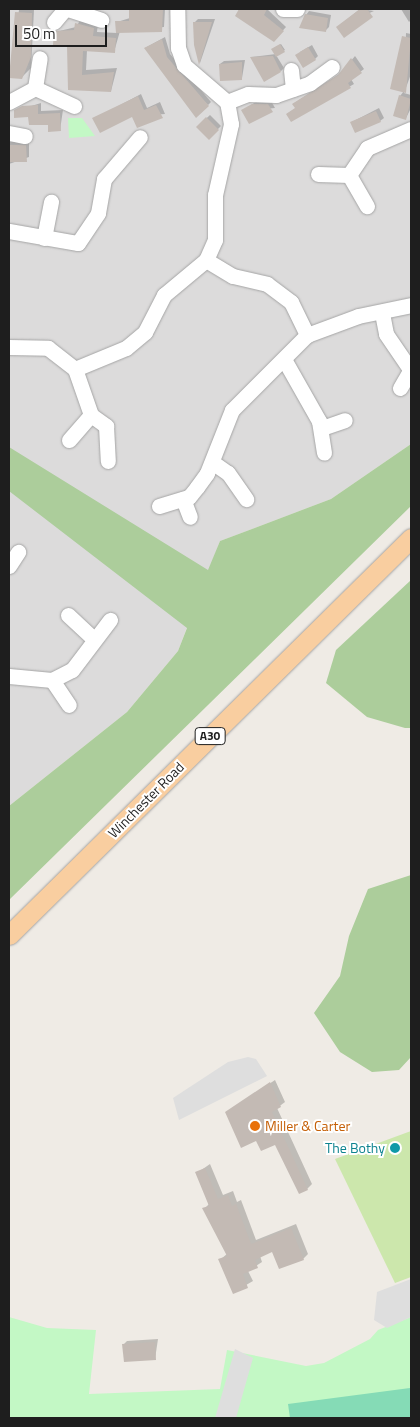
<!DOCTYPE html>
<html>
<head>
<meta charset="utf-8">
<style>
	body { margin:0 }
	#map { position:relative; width:420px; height:1427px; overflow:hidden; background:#efebe5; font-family:"Titillium Web",sans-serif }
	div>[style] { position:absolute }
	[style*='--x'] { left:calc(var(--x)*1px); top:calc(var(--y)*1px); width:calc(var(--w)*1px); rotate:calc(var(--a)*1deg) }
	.residential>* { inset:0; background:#dcdbdb }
	.grass>* { inset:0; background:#cce7ac }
	.forest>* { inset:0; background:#accd9b }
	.park>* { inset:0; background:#c3f8c5 }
	.pitch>* { inset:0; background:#85dbb6 }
	.parking>* { inset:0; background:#dedede }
	.shadow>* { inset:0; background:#0003 }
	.building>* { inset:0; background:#c3bab4 }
	.roads { filter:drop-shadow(0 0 1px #a5a5a5) drop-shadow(0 0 1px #a5a5a5) }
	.minor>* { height:15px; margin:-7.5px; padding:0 7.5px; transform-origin:7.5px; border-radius:7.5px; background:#fff }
	.major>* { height:19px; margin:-9.5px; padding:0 9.5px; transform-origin:9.5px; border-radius:9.5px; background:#f9cea0 }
	.dots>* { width:14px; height:14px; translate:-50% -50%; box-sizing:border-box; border:2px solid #fff; border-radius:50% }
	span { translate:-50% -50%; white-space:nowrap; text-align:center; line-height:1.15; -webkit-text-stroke:4px #fff; paint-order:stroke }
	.shield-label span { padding:1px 4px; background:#fff; border:1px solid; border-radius:4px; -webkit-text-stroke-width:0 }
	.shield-label { font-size:12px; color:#1e1e1e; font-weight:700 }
	.street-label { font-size:14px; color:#1e1e1e }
	.food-label { font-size:14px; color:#c56008 }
	.left { translate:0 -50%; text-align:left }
	.culture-label { font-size:14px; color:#0d838f }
	.right { translate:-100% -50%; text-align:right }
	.frame { position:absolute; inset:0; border:10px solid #1e1e1e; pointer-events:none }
	.scale { position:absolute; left:15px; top:25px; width:92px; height:22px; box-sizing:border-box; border:2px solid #1e1e1e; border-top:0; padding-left:6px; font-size:15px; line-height:18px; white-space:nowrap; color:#1e1e1e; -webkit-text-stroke:4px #fff; paint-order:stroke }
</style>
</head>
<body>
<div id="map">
	<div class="residential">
		<div style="clip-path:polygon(9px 9px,411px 9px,411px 444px,331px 499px,220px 541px,178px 651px,127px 712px,9px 806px)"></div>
	</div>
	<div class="grass">
		<div style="clip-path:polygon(411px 1131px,411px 1277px,395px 1283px,335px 1159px)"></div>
	</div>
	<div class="forest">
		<div style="clip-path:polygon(411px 444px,411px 506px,9px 900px,9px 806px,127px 712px,178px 651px,187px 628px,9px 491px,9px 447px,208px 570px,220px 541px,331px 499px)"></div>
		<div style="clip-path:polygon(411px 580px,411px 728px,405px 728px,367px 717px,326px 683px,336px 650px)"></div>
		<div style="clip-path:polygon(411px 875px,411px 1057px,399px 1070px,372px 1072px,340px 1052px,314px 1013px,340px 976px,349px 936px,368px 889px)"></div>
	</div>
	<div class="park">
		<div style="clip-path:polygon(68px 118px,82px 118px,95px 136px,69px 138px)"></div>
		<div style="clip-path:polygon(9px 1317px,47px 1328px,96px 1330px,89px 1394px,220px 1389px,227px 1350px,306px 1366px,324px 1363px,370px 1339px,378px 1330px,411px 1317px,411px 1418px,9px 1418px)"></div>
	</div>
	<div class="pitch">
		<div style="clip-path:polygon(410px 1388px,411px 1418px,290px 1418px,288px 1404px)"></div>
	</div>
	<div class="parking">
		<div style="clip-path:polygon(248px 1057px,256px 1059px,267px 1076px,179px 1120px,173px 1098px,228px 1062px)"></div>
		<div style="clip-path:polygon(411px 1279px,411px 1317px,387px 1328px,374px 1320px,377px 1292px)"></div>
		<div style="clip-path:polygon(235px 1349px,253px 1358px,236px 1418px,215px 1418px)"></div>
	</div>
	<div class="shadow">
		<div style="clip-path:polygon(130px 9px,165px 9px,164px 27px,120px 31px,114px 52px,87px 50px,86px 70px,117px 68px,111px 91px,69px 88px,68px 45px,55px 32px,76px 27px,81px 19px,98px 23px,97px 32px,117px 33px,117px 22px,130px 18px)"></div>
		<div style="clip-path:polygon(240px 9px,267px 9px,286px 27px,277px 37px,237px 15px)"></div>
		<div style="clip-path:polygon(360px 9px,374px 11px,337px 27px,341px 24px)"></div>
		<div style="clip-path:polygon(401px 9px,411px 9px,411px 20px,409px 22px)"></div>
		<div style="clip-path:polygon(19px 10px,34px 10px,31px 68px,21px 78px,9px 77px)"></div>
		<div style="clip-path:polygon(309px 11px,331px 15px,329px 27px,325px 31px,306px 15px)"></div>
		<div style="clip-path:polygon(198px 19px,215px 19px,200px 63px,194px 23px)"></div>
		<div style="clip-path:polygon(406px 33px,411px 34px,411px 74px,404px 93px,411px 95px,411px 108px,406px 118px,400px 96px,404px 91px)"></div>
		<div style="clip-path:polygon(165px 37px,170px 54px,211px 102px,208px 105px,145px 48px)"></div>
		<div style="clip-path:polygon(281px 44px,285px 50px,276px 55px,284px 68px,281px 71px,251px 57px,276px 54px,274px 48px)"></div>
		<div style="clip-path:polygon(312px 45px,318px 56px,315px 59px,300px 52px)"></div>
		<div style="clip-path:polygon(355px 56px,364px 69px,351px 79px,354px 84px,291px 120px,287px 114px,296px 108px,293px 104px,341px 73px)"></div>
		<div style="clip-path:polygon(245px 60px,242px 78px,220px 64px,224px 61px)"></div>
		<div style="clip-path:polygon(141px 94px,147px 108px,160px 102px,165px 114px,94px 119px)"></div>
		<div style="clip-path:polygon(257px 101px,271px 101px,275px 108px,242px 111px)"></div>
		<div style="clip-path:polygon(41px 103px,41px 111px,63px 110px,60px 130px,15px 111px)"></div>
		<div style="clip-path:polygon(379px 108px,384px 118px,380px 121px,352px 122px)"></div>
		<div style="clip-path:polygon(210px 115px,221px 126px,209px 138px,197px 127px)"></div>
		<div style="clip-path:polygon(9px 142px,29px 142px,29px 157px,9px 164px)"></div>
		<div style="clip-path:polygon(275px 1080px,285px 1102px,277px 1108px,312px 1184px,307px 1189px,276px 1143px,257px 1140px,230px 1110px)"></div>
		<div style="clip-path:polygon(210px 1164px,223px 1195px,233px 1191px,237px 1202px,241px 1200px,256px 1240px,296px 1224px,308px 1254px,303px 1259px,273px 1251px,260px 1256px,262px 1262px,248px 1271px,253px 1281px,234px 1292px,220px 1260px,228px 1253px,204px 1209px,210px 1203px,197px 1173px)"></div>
		<div style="clip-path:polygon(158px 1339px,155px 1359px,124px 1344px,127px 1341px)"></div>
	</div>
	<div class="building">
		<div style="clip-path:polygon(129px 9px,163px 9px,162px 32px,116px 33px,115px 21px,129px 21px)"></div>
		<div style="clip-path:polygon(239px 9px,267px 9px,264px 15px,284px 31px,274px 42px,235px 16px)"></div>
		<div style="clip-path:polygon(360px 9px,367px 9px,373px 17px,344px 38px,336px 27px)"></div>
		<div style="clip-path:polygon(15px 12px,32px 13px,31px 57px,22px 79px,9px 78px)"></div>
		<div style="clip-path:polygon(305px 14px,328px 18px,326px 32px,299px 28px)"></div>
		<div style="clip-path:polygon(193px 22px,212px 22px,199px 65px,194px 45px)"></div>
		<div style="clip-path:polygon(75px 23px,94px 28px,93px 36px,116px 38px,115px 53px,83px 51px,82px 75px,114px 72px,111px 92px,68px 90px,67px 46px,53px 45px,54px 31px,74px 30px)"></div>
		<div style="clip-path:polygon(402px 36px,411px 38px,406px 93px,390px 89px)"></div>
		<div style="clip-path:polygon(162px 39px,167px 57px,209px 106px,196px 118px,144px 48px)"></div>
		<div style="clip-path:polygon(280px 44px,285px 52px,276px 57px,271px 49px)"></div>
		<div style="clip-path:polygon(308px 47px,316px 60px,303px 68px,295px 55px)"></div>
		<div style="clip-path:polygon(273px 56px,281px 72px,264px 82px,250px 57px)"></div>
		<div style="clip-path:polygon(351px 58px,362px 73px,348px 83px,351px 88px,291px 122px,286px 114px,295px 108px,292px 104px,338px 75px)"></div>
		<div style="clip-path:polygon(242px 62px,242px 80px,220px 81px,219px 64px)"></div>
		<div style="clip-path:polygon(399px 95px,411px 99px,406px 120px,393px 116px)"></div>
		<div style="clip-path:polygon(138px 96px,144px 110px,156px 105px,163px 118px,137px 128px,132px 117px,100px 133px,92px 118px)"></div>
		<div style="clip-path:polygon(252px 104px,268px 104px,273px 112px,249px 124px,241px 110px)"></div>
		<div style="clip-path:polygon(38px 105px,38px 114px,60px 113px,61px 131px,48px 132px,48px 125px,29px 125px,28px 117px,14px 118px,14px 110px,22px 106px)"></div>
		<div style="clip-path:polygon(376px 111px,381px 122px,355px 133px,350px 122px)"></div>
		<div style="clip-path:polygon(206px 117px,219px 130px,209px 140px,196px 127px)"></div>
		<div style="clip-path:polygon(9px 145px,26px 145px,27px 162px,9px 162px)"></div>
		<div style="clip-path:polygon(270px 1082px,281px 1107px,272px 1112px,308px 1190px,299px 1194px,275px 1145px,261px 1151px,256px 1141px,241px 1148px,225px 1112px)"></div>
		<div style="clip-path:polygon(205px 1168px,218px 1199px,228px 1195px,232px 1206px,236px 1204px,251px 1244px,291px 1228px,304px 1260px,279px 1269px,272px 1252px,255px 1260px,258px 1268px,243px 1274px,248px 1288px,233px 1294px,218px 1259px,227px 1256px,202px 1208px,209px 1206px,195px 1172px)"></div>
		<div style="clip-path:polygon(155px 1342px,156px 1360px,124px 1362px,122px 1344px)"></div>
	</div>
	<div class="roads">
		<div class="minor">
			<div style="--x:68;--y:9;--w:35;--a:18"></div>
			<div style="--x:283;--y:9;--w:14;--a:0"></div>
			<div style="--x:54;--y:22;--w:17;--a:-50"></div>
			<div style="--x:291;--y:70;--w:19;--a:84"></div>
			<div style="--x:35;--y:88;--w:43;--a:24.8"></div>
			<div style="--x:9;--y:102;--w:30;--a:-28"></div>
			<div style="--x:35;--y:88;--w:30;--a:-81"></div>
			<div style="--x:227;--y:102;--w:22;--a:-21"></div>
			<div style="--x:248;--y:94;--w:28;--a:2"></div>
			<div style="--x:276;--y:95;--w:36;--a:-19"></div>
			<div style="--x:310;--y:83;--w:27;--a:-36"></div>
			<div style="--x:9;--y:133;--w:16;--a:11"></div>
			<div style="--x:318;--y:174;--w:31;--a:2"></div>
			<div style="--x:349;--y:175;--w:32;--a:-56"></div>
			<div style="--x:367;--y:148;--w:48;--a:-23.4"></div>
			<div style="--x:349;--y:175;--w:36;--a:60"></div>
			<div style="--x:9;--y:231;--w:70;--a:9.9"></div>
			<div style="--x:78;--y:243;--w:36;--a:-56"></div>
			<div style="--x:98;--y:213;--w:35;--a:-80"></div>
			<div style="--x:104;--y:179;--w:55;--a:-49.4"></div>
			<div style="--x:44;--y:238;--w:37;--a:-79"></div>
			<div style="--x:206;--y:260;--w:31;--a:31"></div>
			<div style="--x:233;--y:276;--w:35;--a:13"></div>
			<div style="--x:267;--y:284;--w:30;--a:37"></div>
			<div style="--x:291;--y:302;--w:37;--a:64"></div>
			<div style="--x:382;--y:313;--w:21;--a:79"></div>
			<div style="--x:386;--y:334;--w:42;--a:55.6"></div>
			<div style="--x:9;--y:347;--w:39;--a:1"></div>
			<div style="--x:48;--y:348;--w:34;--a:38"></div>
			<div style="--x:75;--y:369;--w:55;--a:-22.4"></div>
			<div style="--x:126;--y:348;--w:25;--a:-40"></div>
			<div style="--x:145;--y:332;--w:42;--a:-62.8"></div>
			<div style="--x:164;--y:295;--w:55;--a:-39.8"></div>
			<div style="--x:206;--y:260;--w:22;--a:-66"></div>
			<div style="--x:215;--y:240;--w:45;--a:-90"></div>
			<div style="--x:215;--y:195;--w:73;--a:-77.3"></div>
			<div style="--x:231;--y:124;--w:22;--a:-100"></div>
			<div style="--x:227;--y:102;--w:57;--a:-139.3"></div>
			<div style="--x:184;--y:65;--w:18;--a:-109"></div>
			<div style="--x:178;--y:48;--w:39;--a:-91"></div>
			<div style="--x:285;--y:361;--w:69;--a:60.5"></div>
			<div style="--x:319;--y:421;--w:32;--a:81"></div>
			<div style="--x:75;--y:369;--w:49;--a:70.8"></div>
			<div style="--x:91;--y:415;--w:19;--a:36"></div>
			<div style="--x:106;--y:426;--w:35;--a:87"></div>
			<div style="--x:400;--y:388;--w:22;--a:-60"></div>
			<div style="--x:322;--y:428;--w:24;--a:-19"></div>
			<div style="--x:69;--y:440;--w:33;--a:-49"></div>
			<div style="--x:212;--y:462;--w:19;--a:35"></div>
			<div style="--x:228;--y:473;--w:32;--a:55"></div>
			<div style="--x:183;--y:499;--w:19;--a:69"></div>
			<div style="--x:159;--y:506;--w:31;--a:-17"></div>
			<div style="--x:189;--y:497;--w:13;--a:-51"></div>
			<div style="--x:197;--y:487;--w:17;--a:-54"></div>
			<div style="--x:207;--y:473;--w:68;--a:-68.4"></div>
			<div style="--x:232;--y:410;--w:106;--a:-45"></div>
			<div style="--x:307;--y:335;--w:54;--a:-20.4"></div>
			<div style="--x:358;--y:316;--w:54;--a:-11.7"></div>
			<div style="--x:9;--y:566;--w:17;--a:-57"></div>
			<div style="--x:68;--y:615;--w:35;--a:43"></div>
			<div style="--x:9;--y:676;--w:43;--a:5.3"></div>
			<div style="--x:52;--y:680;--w:22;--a:-27"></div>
			<div style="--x:72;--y:670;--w:63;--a:-52.8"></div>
			<div style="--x:52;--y:680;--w:30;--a:56"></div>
		</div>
		<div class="major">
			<div style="--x:9;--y:935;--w:565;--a:-44.64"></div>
		</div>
	</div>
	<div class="dots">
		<div style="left:255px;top:1126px;background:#e8710a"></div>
		<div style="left:395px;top:1148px;background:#0f9aa8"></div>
	</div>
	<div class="shield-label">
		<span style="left:210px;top:736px">A30</span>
	</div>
	<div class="street-label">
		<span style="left:146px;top:800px;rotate:-45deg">Winchester Road</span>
	</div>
	<div class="food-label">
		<span class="left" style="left:265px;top:1126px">Miller &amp; Carter</span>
	</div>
	<div class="culture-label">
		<span class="right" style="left:385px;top:1148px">The Bothy</span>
	</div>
	<div class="frame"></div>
	<div class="scale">50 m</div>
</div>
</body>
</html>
